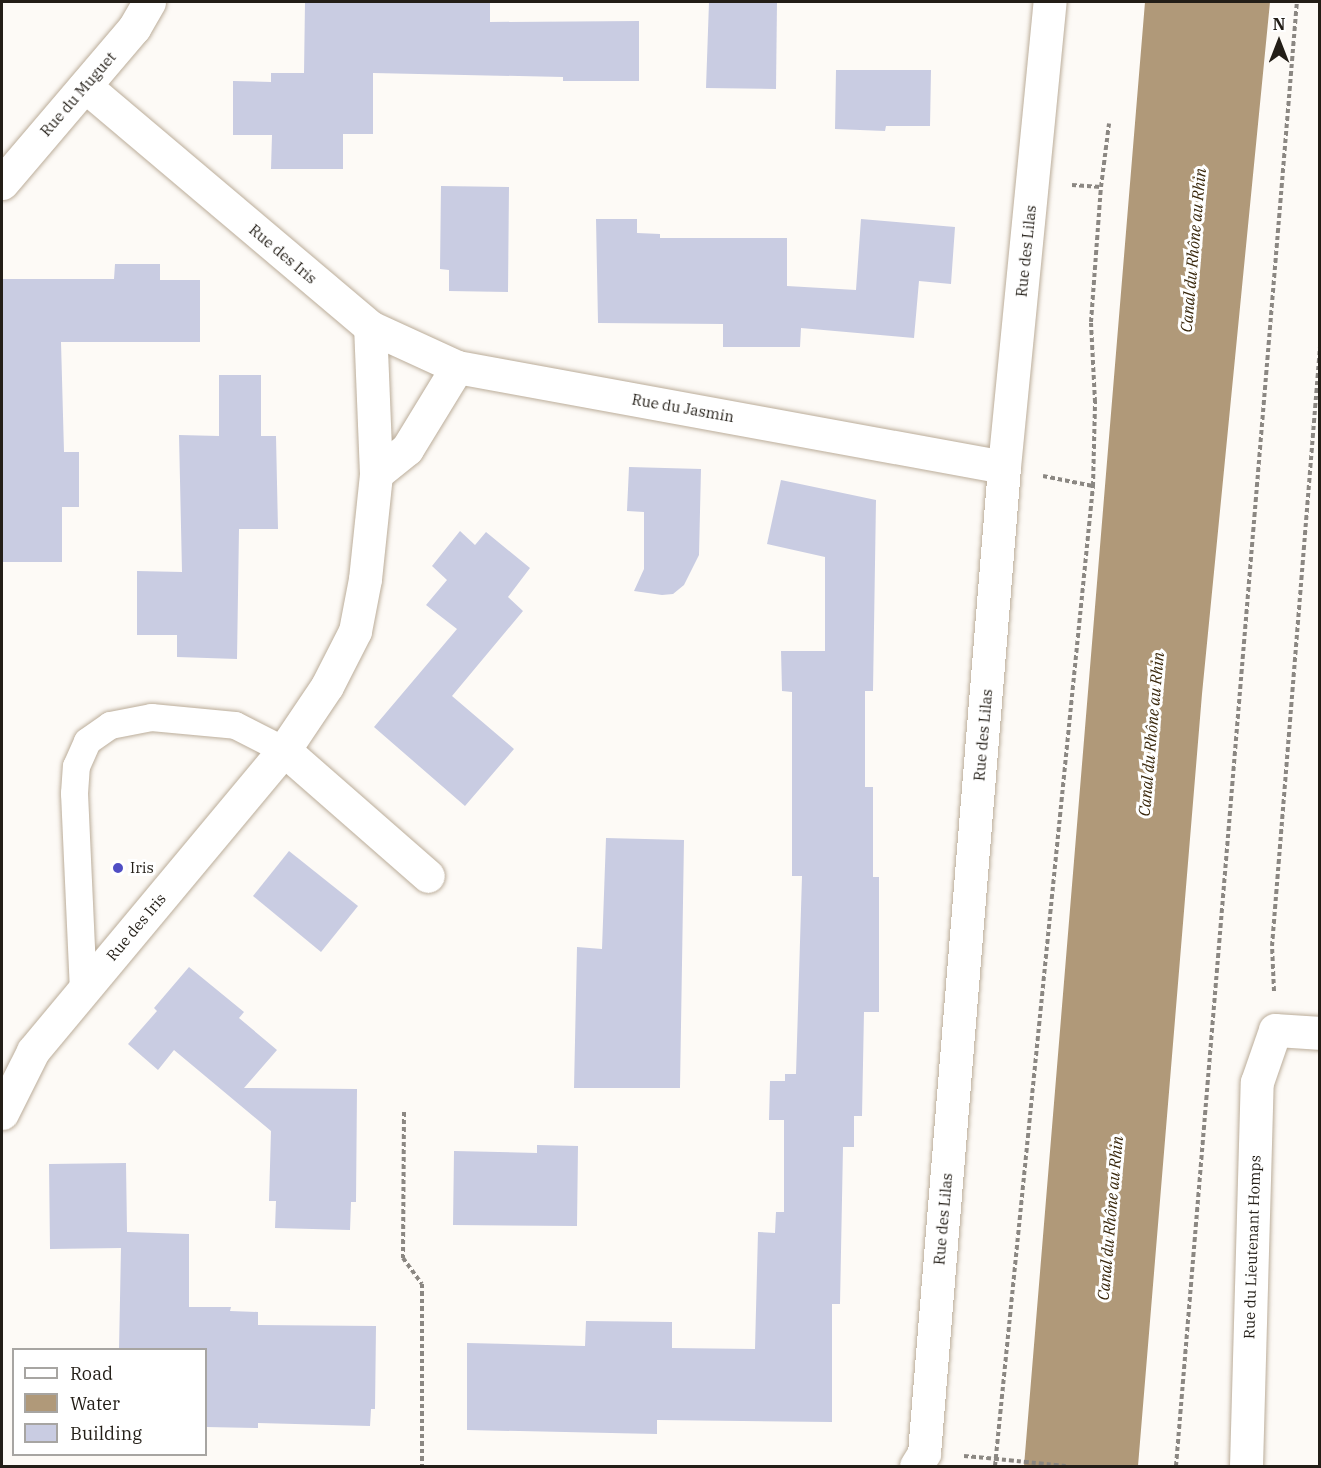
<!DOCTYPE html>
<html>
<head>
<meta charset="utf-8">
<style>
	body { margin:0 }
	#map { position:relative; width:1321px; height:1468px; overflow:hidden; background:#fdfaf6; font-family:"IBM Plex Serif",serif }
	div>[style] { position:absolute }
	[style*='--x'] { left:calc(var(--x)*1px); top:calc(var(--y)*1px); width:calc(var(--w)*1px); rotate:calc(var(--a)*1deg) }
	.water>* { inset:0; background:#b09979 }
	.building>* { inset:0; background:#c9cce2 }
	.path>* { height:4px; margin-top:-2px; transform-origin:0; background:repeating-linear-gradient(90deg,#8b8782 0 4.5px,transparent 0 7.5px) }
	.roads { filter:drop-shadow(0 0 2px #bbad9a) drop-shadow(0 0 2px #bbad9a) }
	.service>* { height:27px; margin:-13.5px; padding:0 13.5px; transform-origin:13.5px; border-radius:13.5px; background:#fff }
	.minor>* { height:33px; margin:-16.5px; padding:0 16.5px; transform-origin:16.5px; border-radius:16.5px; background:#fff }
	.path-bridge>* { height:4px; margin-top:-2px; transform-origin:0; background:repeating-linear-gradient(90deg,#8b8782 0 4.5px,transparent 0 7.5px) }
	.dots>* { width:16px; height:16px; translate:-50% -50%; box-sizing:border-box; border:3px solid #fff; border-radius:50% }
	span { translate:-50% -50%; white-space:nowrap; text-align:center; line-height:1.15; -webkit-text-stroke:6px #fff; paint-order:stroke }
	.street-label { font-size:15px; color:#231e17 }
	.poi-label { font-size:15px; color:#231e17 }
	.left { translate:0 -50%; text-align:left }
	.water-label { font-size:16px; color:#39270b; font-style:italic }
	.frame { position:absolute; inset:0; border:3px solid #231e17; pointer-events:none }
	.legend { position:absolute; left:12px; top:1348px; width:195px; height:108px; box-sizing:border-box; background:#fff; border:2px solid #a7a5a2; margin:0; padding:8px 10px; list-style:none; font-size:18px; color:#231e17 }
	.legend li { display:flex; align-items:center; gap:12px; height:30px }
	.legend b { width:30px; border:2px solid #a7a5a2 }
	.north { position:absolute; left:1249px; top:12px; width:60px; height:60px; -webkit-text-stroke:4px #fff; paint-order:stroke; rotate:0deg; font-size:16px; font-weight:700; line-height:24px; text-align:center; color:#231e17 }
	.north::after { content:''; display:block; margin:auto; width:21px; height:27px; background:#231e17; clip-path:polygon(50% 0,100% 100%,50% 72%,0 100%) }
</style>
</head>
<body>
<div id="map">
	<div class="water">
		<div style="clip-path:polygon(1145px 2px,1270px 2px,1202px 694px,1138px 1466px,1024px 1466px)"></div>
	</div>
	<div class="building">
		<div style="clip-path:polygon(305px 2px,490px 2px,490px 22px,639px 21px,639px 81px,563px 81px,563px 77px,373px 73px,373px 134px,343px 134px,343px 169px,271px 169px,272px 135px,233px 135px,233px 81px,271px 82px,271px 73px,304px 73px)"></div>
		<div style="clip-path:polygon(709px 2px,777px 2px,776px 89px,706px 88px)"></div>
		<div style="clip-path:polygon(836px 70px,931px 70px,930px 126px,886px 126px,885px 131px,835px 129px)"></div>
		<div style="clip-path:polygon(441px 186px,509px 187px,508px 292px,449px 291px,449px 270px,440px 269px)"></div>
		<div style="clip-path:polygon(596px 219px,637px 219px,637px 233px,660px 234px,660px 238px,787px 238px,787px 286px,856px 290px,861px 219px,955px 227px,951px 284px,919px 281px,914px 338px,801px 328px,800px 347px,723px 347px,723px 324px,598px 323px)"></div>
		<div style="clip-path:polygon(115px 264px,160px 264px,160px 280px,200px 280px,200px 342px,61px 342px,64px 452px,79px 452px,79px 507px,62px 507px,62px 562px,3px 562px,2px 279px,114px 279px)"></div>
		<div style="clip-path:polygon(219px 375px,261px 375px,261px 436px,276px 436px,278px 529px,239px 529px,237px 659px,177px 657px,177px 635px,137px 635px,137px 571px,182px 572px,179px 435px,219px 436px)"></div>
		<div style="clip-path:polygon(629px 467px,701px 469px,699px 555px,684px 585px,673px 594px,662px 595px,634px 591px,644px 569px,644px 512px,627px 511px)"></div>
		<div style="clip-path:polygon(781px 480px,876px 500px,873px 691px,865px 691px,865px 787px,873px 787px,873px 877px,879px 877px,879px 1012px,864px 1012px,862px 1116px,854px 1116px,854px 1147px,843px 1147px,840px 1304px,832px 1304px,832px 1422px,657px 1420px,657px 1434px,467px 1430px,467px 1343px,585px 1346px,586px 1321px,672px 1322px,672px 1348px,755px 1349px,758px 1232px,775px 1233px,776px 1212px,784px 1212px,784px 1120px,769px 1120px,770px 1081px,785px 1081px,785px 1074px,796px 1074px,802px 876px,792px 876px,792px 692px,782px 691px,781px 651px,825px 651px,825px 557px,767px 544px)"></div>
		<div style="clip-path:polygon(460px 531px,475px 545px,486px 532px,530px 568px,508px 597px,523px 611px,452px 696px,514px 749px,465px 806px,374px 727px,457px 629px,426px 605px,447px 580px,432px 566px)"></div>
		<div style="clip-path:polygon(606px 838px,684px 840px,680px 1088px,574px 1088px,577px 947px,602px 949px)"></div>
		<div style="clip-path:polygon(289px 851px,358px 906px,321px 952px,253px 896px)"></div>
		<div style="clip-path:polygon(189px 967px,244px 1012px,239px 1018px,277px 1050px,244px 1088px,357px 1089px,356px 1202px,351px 1202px,350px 1230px,275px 1228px,276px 1201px,269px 1201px,271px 1131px,174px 1050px,158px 1070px,128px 1044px,157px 1011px,154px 1008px)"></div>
		<div style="clip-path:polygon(537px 1145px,578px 1146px,577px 1226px,453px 1225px,454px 1151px,537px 1153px)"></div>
		<div style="clip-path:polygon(126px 1163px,127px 1232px,189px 1234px,189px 1307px,231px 1307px,230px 1311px,258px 1312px,258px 1325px,376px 1326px,375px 1409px,371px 1409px,370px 1426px,258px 1423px,258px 1428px,206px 1427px,206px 1350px,119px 1350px,121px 1248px,50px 1249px,49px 1164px)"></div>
	</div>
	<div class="path">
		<div style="--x:1072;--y:185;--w:29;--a:4"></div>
		<div style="--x:1043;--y:476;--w:51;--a:11.3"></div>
		<div style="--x:1274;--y:991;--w:45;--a:-92.5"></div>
		<div style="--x:1272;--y:946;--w:601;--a:-85.42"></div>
		<div style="--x:404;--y:1112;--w:146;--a:90.4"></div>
		<div style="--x:403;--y:1258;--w:32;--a:54"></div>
		<div style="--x:422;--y:1284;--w:182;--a:90"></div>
		<div style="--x:964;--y:1456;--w:23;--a:5"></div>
		<div style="--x:995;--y:1466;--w:985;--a:-84.29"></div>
		<div style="--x:1093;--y:486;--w:84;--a:-88.6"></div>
		<div style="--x:1095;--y:402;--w:80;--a:-92.9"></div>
		<div style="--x:1091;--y:322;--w:135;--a:-85.8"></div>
		<div style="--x:1101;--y:187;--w:64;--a:-82.8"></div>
		<div style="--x:1176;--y:1466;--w:1469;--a:-85.28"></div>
	</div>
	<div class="roads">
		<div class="service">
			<div style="--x:83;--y:991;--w:198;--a:-92.6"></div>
			<div style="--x:74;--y:793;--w:27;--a:-86"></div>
			<div style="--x:76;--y:766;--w:27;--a:-66"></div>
			<div style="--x:87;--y:741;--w:28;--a:-35"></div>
			<div style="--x:110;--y:725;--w:42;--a:-11"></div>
			<div style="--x:151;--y:717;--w:84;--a:5.4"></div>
			<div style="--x:235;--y:725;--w:55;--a:27"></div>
		</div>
		<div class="minor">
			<div style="--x:85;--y:86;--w:373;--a:40.2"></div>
			<div style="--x:370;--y:327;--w:96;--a:24.7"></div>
			<div style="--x:457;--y:367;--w:556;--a:10.36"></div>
			<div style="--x:2;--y:183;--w:204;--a:-49.6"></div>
			<div style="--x:134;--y:28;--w:30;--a:-60"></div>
			<div style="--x:376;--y:474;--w:40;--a:-39"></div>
			<div style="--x:407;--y:449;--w:96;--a:-58.6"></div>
			<div style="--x:284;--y:750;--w:191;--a:41.2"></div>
			<div style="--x:2;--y:1113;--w:69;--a:-63.4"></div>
			<div style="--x:33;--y:1051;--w:392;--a:-50.2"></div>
			<div style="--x:284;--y:750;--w:77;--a:-56.1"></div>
			<div style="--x:327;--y:686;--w:62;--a:-63"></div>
			<div style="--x:355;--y:631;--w:53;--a:-79.1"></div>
			<div style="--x:365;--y:579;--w:106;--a:-84"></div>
			<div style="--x:376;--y:474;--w:147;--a:-92.3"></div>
			<div style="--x:916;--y:1466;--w:15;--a:-58"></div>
			<div style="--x:924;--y:1453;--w:989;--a:-85.36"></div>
			<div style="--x:1004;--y:467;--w:467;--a:-84.4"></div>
			<div style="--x:1246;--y:1466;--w:384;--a:-88.4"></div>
			<div style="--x:1257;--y:1082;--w:55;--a:-70.9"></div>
			<div style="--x:1275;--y:1030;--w:45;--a:3.8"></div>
		</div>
	</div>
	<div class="path-bridge">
		<div style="--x:987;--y:1458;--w:79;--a:5.8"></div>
	</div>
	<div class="dots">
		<div style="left:118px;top:868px;background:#504ec4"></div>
	</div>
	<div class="street-label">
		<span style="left:78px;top:94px;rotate:-49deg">Rue du Muguet</span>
		<span style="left:1026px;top:251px;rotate:-84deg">Rue des Lilas</span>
		<span style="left:283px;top:254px;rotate:40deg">Rue des Iris</span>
		<span style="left:683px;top:408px;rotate:10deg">Rue du Jasmin</span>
		<span style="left:983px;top:735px;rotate:-85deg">Rue des Lilas</span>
		<span style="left:136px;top:927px;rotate:-50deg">Rue des Iris</span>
		<span style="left:943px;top:1219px;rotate:-85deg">Rue des Lilas</span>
		<span style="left:1252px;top:1247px;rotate:-88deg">Rue du Lieutenant Homps</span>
	</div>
	<div class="poi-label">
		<span class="left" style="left:130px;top:868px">Iris</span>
	</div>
	<div class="water-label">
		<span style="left:1193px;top:250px;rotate:-85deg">Canal du Rhône au Rhin</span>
		<span style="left:1151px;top:734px;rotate:-85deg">Canal du Rhône au Rhin</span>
		<span style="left:1110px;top:1218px;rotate:-85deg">Canal du Rhône au Rhin</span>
	</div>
	<div class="frame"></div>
	<ul class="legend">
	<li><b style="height:8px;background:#fff"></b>Road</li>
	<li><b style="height:16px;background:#b09979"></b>Water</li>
	<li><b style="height:16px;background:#c9cce2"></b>Building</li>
	</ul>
	<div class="north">N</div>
</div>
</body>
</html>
